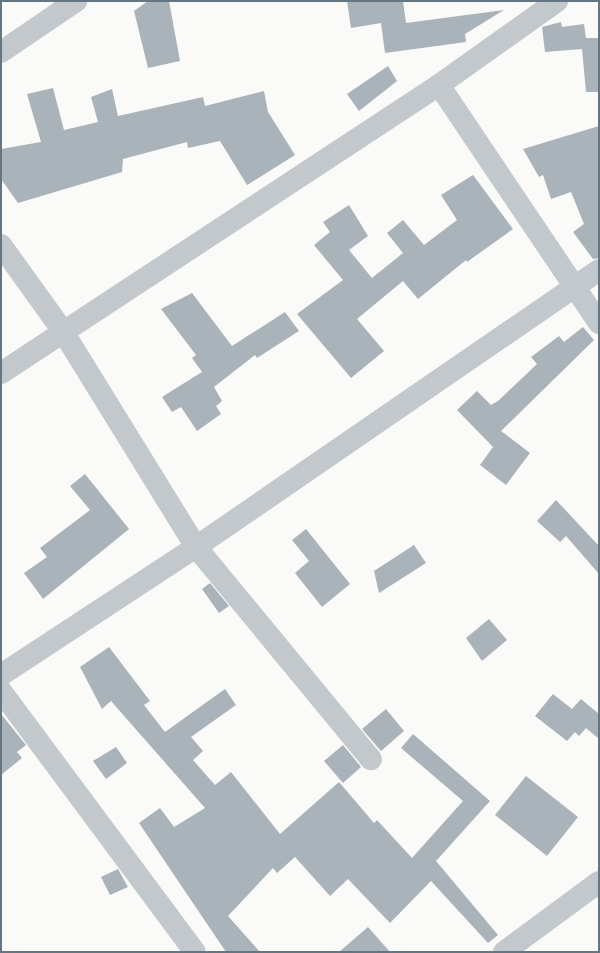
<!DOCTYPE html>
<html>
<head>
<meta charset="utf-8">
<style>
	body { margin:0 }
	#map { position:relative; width:600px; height:953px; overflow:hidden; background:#fafaf8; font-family:Quicksand,sans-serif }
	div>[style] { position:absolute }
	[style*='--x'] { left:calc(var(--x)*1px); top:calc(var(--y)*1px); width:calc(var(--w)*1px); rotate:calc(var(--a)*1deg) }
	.building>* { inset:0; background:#aab3b9 }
	.minor>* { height:22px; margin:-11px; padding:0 11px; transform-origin:11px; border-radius:11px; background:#c3c8cc }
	span { translate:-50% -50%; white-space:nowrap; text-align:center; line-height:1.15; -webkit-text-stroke:4px #fff; paint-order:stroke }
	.frame { position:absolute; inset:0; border:2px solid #657683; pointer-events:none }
</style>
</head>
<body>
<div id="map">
	<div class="building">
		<div style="clip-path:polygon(148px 1px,169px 1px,180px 61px,148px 68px,134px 11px)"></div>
		<div style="clip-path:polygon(347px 1px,403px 1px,406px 23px,504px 10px,465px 34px,466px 42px,385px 53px,381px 23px,351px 28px)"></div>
		<div style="clip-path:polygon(561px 22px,562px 27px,584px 24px,586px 38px,599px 38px,599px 92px,586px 92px,582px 49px,545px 52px,542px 27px)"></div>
		<div style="clip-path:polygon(388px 66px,397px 81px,359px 111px,347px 94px)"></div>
		<div style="clip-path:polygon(53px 88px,64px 130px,98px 122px,91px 97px,112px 89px,118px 116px,203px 97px,205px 106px,264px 91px,268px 112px,295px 155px,247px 185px,220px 141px,188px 148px,187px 142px,123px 159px,122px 172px,18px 203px,1px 179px,1px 149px,41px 142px,27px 94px)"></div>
		<div style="clip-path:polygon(599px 126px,599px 258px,593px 259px,573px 232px,584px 224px,571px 192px,551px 199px,543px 175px,539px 177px,523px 149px)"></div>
		<div style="clip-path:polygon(473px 175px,513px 229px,467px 262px,466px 260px,418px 299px,403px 281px,357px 319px,384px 351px,351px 378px,297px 314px,343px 280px,314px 245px,330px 232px,323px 222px,349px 205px,368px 236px,349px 250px,372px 278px,403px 253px,387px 233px,403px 220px,424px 245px,457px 220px,441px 195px)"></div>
		<div style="clip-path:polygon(192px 293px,232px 346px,285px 312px,299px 331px,257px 358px,255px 355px,214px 387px,222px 401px,216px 406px,221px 414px,197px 431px,181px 407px,172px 412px,162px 397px,202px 372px,192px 358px,196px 355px,161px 309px)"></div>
		<div style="clip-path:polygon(583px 327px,594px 340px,501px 431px,530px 453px,506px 485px,480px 465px,493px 447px,457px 410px,477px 391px,491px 405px,498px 401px,537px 364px,531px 357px,559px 336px,564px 342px)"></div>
		<div style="clip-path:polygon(85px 474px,129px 529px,43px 599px,24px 573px,47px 557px,40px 548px,90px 510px,70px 486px)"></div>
		<div style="clip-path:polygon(556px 500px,599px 546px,599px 574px,566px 536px,560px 542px,537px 521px)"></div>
		<div style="clip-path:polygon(306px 529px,350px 584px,322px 607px,295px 573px,309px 561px,292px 540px)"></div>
		<div style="clip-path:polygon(414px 545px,426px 563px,379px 593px,374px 571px)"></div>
		<div style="clip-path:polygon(210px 583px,229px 606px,219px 613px,202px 589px)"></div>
		<div style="clip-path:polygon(489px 619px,507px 640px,482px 661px,466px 638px)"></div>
		<div style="clip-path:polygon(109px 647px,150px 701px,144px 705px,165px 732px,225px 689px,236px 705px,191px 737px,203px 751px,193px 760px,215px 785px,231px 772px,280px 834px,339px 782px,374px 823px,377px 820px,412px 858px,463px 801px,401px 748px,413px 734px,490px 801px,436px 861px,498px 935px,488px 943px,431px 881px,390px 923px,348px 879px,330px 896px,295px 857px,277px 873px,273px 868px,228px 916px,260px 952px,226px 952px,139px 823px,160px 808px,174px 827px,205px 808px,111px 701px,102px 709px,80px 667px)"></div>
		<div style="clip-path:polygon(553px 694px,572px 709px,581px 699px,599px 714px,599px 739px,586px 728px,579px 736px,575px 732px,567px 741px,535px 716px)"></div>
		<div style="clip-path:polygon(386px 709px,404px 731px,381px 751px,362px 729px)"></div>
		<div style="clip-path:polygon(1px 714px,26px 745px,17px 752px,22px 758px,1px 775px)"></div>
		<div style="clip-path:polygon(343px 745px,361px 767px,343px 783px,324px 761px)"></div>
		<div style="clip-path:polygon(116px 747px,127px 763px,106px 779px,93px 761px)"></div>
		<div style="clip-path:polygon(526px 776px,578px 817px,547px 856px,495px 815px)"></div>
		<div style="clip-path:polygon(118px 869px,128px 887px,110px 895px,101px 877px)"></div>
		<div style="clip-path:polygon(368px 927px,390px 952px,339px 952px)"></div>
	</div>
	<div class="minor">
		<div style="--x:1;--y:52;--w:91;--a:-34.2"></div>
		<div style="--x:439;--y:85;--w:287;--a:56.1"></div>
		<div style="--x:1;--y:245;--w:105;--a:54.3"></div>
		<div style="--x:62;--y:330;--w:255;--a:58.3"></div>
		<div style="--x:196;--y:547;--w:275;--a:50.5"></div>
		<div style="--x:1;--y:373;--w:524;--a:-33.33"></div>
		<div style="--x:439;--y:85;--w:145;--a:-35.4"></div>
		<div style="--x:1;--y:675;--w:233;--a:-33.3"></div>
		<div style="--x:196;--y:547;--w:489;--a:-34.5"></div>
		<div style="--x:1;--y:691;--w:325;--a:53.4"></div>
		<div style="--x:504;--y:952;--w:118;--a:-36.4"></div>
	</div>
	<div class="frame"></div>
</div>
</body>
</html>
